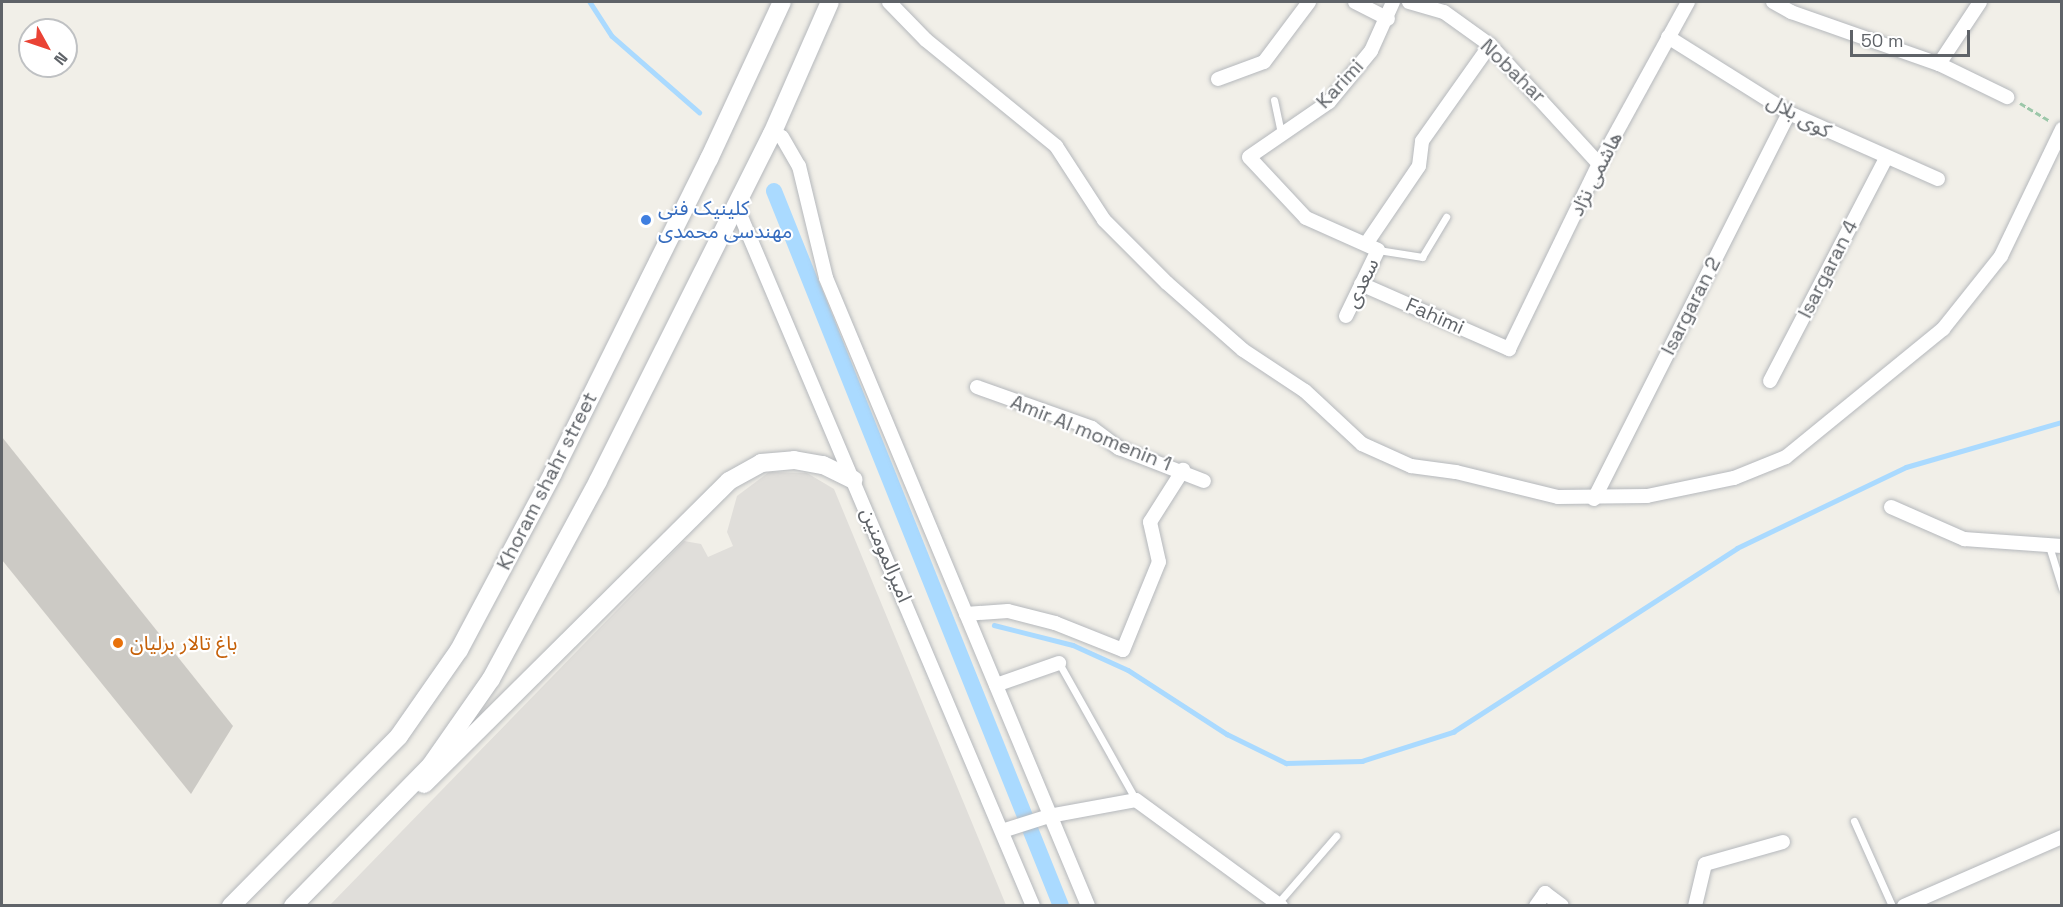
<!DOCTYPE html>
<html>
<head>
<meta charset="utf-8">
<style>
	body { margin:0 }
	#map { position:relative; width:2063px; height:907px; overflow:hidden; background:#f1efe8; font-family:"Space Grotesk","Noto Sans Arabic",sans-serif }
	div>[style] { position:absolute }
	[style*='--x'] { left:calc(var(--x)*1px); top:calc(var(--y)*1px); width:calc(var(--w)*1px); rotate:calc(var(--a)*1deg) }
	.industrial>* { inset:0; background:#e0deda }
	.stream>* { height:4.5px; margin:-2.25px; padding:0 2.25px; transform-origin:2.25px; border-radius:2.25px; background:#aadaff }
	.canal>* { height:16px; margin:-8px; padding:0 8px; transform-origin:8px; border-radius:8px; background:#aadaff }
	.building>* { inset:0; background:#cccac5 }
	.path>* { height:3px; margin-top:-1.5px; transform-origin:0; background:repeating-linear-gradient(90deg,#9cc7a9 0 6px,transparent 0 9px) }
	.roads { filter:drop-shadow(0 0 2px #b5b8bc) drop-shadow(0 0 2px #b5b8bc) }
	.lane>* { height:7px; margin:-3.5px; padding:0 3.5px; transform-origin:3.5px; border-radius:3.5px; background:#fff }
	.street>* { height:14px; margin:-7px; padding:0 7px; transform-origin:7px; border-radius:7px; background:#fff }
	.secondary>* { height:18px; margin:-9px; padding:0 9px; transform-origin:9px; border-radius:9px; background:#fff }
	.dots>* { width:16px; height:16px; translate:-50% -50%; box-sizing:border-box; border:3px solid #fff; border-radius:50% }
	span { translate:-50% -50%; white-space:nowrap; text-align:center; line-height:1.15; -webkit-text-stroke:4.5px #fff; paint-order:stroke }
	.street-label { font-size:20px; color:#5f6368 }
	.shop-label { font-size:20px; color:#366cbe }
	.left { translate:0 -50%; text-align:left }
	.food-label { font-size:20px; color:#c56008 }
	.frame { position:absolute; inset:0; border:3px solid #5f6368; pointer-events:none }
	.north { position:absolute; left:18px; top:18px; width:60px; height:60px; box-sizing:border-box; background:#fff; border:2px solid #bfc1c3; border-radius:50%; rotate:130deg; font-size:16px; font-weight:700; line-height:24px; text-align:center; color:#5f6368 }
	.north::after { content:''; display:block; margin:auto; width:21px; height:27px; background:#ea4335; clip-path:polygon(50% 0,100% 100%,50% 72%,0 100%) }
	.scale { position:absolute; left:1850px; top:30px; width:120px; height:27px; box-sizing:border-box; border:3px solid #5f6368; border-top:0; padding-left:8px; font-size:18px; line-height:21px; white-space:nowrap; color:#5f6368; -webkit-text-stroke:4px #fff; paint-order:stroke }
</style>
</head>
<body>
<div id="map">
	<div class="industrial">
		<div style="clip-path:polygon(769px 472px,807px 473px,834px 489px,1006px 905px,330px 905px,684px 541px,701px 544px,708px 557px,733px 546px,727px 532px,737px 496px)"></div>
	</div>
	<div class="stream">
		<div style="--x:590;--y:2;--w:40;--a:57.1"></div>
		<div style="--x:612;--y:36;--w:116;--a:41.1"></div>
		<div style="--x:994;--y:625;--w:81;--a:14.2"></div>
		<div style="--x:1073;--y:645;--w:60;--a:24.4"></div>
		<div style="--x:1128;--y:670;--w:118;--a:32.9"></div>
		<div style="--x:1227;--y:734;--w:66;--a:26.2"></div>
		<div style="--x:1286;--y:763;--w:76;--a:-1.5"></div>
		<div style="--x:1362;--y:761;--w:96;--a:-17.7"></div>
		<div style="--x:1453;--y:732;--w:338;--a:-32.9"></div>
		<div style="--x:1737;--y:548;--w:187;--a:-25.6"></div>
		<div style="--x:1906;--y:467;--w:162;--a:-16.1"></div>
	</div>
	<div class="canal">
		<div style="--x:774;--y:191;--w:770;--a:68.13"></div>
	</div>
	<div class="building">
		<div style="clip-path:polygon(2px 437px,233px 726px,191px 794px,2px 560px)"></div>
	</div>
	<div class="path">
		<div style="--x:2020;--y:103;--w:35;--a:31"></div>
	</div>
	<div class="roads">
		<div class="lane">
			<div style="--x:1274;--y:100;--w:35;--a:78"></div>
			<div style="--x:1378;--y:250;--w:45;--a:9"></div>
			<div style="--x:1422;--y:257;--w:47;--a:-59"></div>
			<div style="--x:2049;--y:546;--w:44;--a:72.8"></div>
			<div style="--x:1059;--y:663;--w:157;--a:60.7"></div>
			<div style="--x:1854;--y:821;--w:93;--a:65.9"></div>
			<div style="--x:1278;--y:903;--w:89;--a:-49.1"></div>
		</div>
		<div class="street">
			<div style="--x:889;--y:2;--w:53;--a:45.8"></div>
			<div style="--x:926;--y:40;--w:168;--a:39.2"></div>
			<div style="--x:1056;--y:146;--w:88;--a:57"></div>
			<div style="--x:1104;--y:220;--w:89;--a:45"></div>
			<div style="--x:1167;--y:283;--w:101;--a:41.4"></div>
			<div style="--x:1243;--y:350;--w:74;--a:33.5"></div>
			<div style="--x:1305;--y:391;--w:78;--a:42.9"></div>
			<div style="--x:1362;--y:444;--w:54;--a:24.2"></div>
			<div style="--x:1411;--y:466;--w:45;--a:7.6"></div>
			<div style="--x:1456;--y:472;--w:105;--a:13.8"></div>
			<div style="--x:1558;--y:497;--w:89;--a:-0.6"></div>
			<div style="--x:1647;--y:496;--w:89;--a:-11.7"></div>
			<div style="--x:1734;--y:478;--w:56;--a:-22"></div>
			<div style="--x:1786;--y:457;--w:203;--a:-39.2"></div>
			<div style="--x:1943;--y:329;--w:93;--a:-51.5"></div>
			<div style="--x:2001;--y:256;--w:141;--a:-64.3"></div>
			<div style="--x:1355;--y:2;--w:37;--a:27"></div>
			<div style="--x:1409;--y:2;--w:36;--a:16"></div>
			<div style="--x:1444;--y:12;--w:57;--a:35.7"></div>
			<div style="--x:1490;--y:45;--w:161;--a:47.5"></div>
			<div style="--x:1773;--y:2;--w:21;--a:29"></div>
			<div style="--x:1791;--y:12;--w:157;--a:19.4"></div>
			<div style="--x:1939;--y:64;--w:76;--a:25.9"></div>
			<div style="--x:1668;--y:37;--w:143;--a:32.1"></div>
			<div style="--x:1789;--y:113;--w:163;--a:23.9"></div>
			<div style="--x:1939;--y:64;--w:74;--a:-56.5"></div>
			<div style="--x:1218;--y:79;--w:49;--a:-20.3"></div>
			<div style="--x:1264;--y:62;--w:75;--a:-53.1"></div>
			<div style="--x:772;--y:134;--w:10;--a:17"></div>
			<div style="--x:782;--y:137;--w:34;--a:60"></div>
			<div style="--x:799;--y:166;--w:115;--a:76.4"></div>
			<div style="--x:826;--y:278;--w:680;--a:67.35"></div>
			<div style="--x:736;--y:205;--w:761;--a:67.04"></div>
			<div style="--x:1366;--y:244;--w:94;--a:-55.8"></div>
			<div style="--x:1419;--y:166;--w:25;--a:-83"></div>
			<div style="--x:1422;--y:141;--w:118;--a:-54.7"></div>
			<div style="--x:1361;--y:284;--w:162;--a:23.7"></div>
			<div style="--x:1509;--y:349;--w:206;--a:-64.1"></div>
			<div style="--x:1599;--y:164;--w:185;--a:-61.2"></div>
			<div style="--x:1346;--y:316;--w:73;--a:-64.1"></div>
			<div style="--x:1378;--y:250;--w:79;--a:-156"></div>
			<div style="--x:1306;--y:218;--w:83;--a:-133.1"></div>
			<div style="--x:1249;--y:157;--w:97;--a:-34.5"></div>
			<div style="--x:1329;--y:102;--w:66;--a:-50.5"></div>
			<div style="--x:1371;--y:51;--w:54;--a:-65.8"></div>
			<div style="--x:1770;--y:381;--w:251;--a:-62.5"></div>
			<div style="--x:977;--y:387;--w:122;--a:19.6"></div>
			<div style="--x:1092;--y:428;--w:34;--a:37"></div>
			<div style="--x:1119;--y:448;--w:91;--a:21.2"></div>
			<div style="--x:1594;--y:499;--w:432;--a:-63.2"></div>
			<div style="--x:1891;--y:507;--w:80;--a:23.7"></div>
			<div style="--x:1964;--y:539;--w:98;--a:4.1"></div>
			<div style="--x:966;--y:614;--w:42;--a:-4.1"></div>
			<div style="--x:1008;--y:611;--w:49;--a:14.3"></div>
			<div style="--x:1055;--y:623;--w:73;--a:21.7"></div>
			<div style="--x:1123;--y:650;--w:95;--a:-67.8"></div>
			<div style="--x:1159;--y:562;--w:41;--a:-102.7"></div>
			<div style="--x:1150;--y:522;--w:62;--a:-57.6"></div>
			<div style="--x:996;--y:685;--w:67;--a:-19.2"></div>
			<div style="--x:1002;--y:831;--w:49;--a:-17.7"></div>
			<div style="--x:1049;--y:816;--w:88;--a:-10.4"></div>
			<div style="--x:1136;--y:800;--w:180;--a:36.2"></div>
			<div style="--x:1536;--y:906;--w:16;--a:-55"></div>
			<div style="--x:1545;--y:893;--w:21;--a:37"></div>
			<div style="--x:1695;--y:906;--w:43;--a:-76.6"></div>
			<div style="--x:1705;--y:864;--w:81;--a:-15.8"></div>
			<div style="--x:1904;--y:906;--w:172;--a:-23.6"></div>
		</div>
		<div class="secondary">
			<div style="--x:424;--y:784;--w:430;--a:-44.8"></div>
			<div style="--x:729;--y:481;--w:37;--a:-29"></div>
			<div style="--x:761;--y:463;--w:33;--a:-5"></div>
			<div style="--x:794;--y:460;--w:29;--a:10"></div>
			<div style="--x:823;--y:465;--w:34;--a:26"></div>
			<div style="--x:231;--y:906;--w:239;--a:-45.3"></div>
			<div style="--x:399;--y:736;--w:105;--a:-55.1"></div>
			<div style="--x:459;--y:650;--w:200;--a:-62"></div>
			<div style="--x:553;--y:473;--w:351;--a:-63.6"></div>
			<div style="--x:709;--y:159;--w:173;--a:-65.1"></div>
			<div style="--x:293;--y:906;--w:197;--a:-45.6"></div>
			<div style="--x:431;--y:765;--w:105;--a:-55.1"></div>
			<div style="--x:491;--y:679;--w:225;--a:-61.6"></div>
			<div style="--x:598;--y:481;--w:388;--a:-63.4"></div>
			<div style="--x:772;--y:134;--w:144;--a:-66.3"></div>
		</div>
	</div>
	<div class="dots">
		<div style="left:646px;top:220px;background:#3f7fe0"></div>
		<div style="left:118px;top:643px;background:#e8710a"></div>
	</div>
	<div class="street-label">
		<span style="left:1513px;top:71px;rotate:44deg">Nobahar</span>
		<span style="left:1340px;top:84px;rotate:-47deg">Karimi</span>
		<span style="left:1799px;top:116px;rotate:29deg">کوی بلال</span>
		<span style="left:1596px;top:174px;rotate:-63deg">هاشمی نژاد</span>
		<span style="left:1828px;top:269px;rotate:-63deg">Isargaran 4</span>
		<span style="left:1362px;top:283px;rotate:-64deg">سعدی</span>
		<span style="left:1691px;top:306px;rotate:-63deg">Isargaran 2</span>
		<span style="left:1435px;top:316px;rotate:24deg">Fahimi</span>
		<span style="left:1091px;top:433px;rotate:22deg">Amir Al momenin 1</span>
		<span style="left:547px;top:481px;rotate:-63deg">Khoram shahr street</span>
		<span style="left:886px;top:555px;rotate:67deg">امیرالمومنین</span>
	</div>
	<div class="shop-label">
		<span class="left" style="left:658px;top:220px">کلینیک فنی<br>مهندسی محمدی</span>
	</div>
	<div class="food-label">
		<span class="left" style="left:130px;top:643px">باغ تالار برلیان</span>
	</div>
	<div class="frame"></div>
	<div class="north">N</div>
	<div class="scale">50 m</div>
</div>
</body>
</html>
